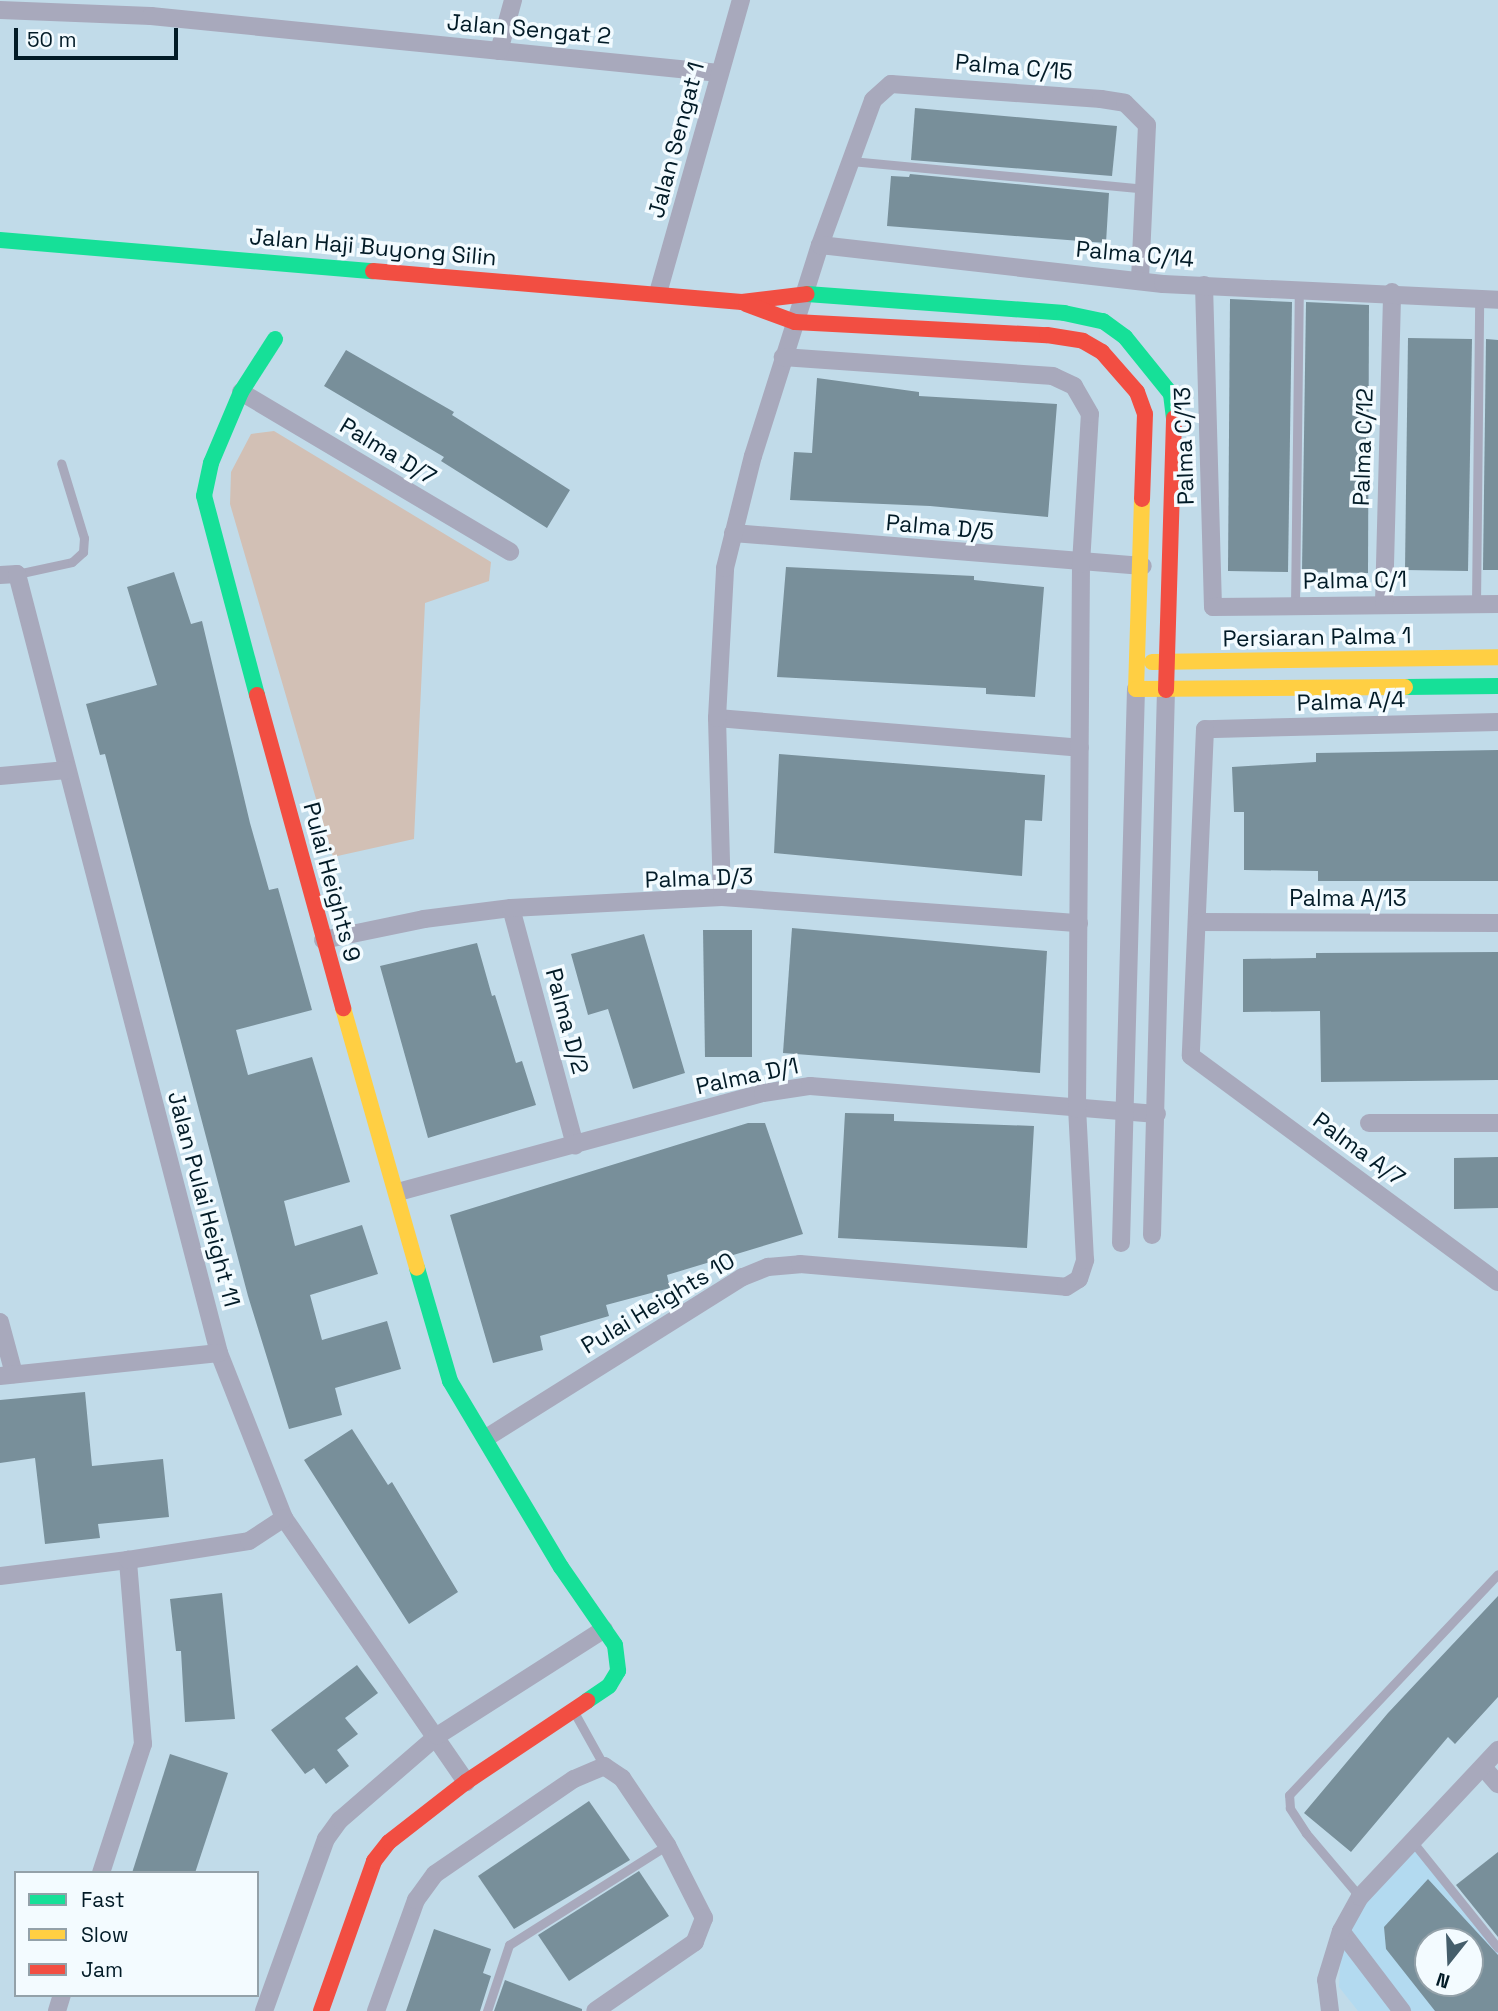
<!DOCTYPE html>
<html>
<head>
<meta charset="utf-8">
<style>
	body { margin:0 }
	#map { position:relative; width:1498px; height:2011px; overflow:hidden; background:#c1dbe9; font-family:"Space Grotesk",sans-serif }
	div>[style] { position:absolute }
	[style*='--x'] { left:calc(var(--x)*1px); top:calc(var(--y)*1px); width:calc(var(--w)*1px); rotate:calc(var(--a)*1deg) }
	.built>* { inset:0; background:#b3daf0 }
	.green>* { inset:0; background:#d2c0b5 }
	.building>* { inset:0; background:#788f9a }
	.lane>* { height:9px; margin:-4.5px; padding:0 4.5px; transform-origin:4.5px; border-radius:4.5px; background:#a8a9bc }
	.street>* { height:18px; margin:-9px; padding:0 9px; transform-origin:9px; border-radius:9px; background:#a8a9bc }
	.fast>* { height:16px; margin:-8px; padding:0 8px; transform-origin:8px; border-radius:8px; background:#16e098 }
	.slow>* { height:16px; margin:-8px; padding:0 8px; transform-origin:8px; border-radius:8px; background:#ffcf43 }
	.jam>* { height:16px; margin:-8px; padding:0 8px; transform-origin:8px; border-radius:8px; background:#f24e42 }
	span { translate:-50% -50%; white-space:nowrap; text-align:center; line-height:1.15; -webkit-text-stroke:7px #f3fbff; paint-order:stroke }
	.street-label { font-size:23px; color:#021b27 }
	.legend { position:absolute; left:14px; top:1871px; width:245px; height:126px; box-sizing:border-box; background:#f3fbff; border:2px solid #93a1a9; margin:0; padding:9px 12px; list-style:none; font-size:21px; color:#021b27 }
	.legend li { display:flex; align-items:center; gap:14px; height:35px }
	.legend b { width:35px; border:2px solid #93a1a9 }
	.north { position:absolute; left:1414px; top:1927px; width:70px; height:70px; box-sizing:border-box; background:#f3fbff; border:2px solid #93a1a9; border-radius:50%; rotate:198deg; font-size:19px; font-weight:700; line-height:28px; text-align:center; color:#021b27 }
	.north::after { content:''; display:block; margin:auto; width:24px; height:32px; background:#455e6b; clip-path:polygon(50% 0,100% 100%,50% 72%,0 100%) }
	.scale { position:absolute; left:14px; top:28px; width:164px; height:32px; box-sizing:border-box; border:4px solid #021b27; border-top:0; padding-left:9px; font-size:21px; line-height:24px; white-space:nowrap; color:#021b27; -webkit-text-stroke:5px #f3fbff; paint-order:stroke }
</style>
</head>
<body>
<div id="map">
	<div class="built">
		<div style="clip-path:polygon(evenodd,1414px 1843px,1498px 1950px,1498px 2011px,1358px 2011px,1339px 1987px,1342px 1932px,1414px 1843px,1428px 1941px,1470px 1941px,1470px 1983px,1428px 1983px,1428px 1941px)"></div>
	</div>
	<div class="green">
		<div style="clip-path:polygon(274px 431px,491px 562px,489px 581px,425px 603px,414px 839px,333px 857px,230px 504px,231px 472px,251px 434px)"></div>
	</div>
	<div class="building">
		<div style="clip-path:polygon(915px 108px,1117px 126px,1112px 176px,911px 160px)"></div>
		<div style="clip-path:polygon(910px 174px,1109px 193px,1106px 243px,887px 226px,891px 176px,909px 177px)"></div>
		<div style="clip-path:polygon(1230px 299px,1292px 302px,1288px 572px,1228px 571px)"></div>
		<div style="clip-path:polygon(1306px 302px,1369px 305px,1368px 573px,1302px 572px)"></div>
		<div style="clip-path:polygon(1408px 338px,1472px 339px,1468px 571px,1405px 570px)"></div>
		<div style="clip-path:polygon(1486px 339px,1498px 340px,1498px 570px,1483px 570px)"></div>
		<div style="clip-path:polygon(346px 350px,454px 412px,452px 415px,570px 490px,547px 528px,441px 461px,444px 457px,324px 386px)"></div>
		<div style="clip-path:polygon(817px 378px,919px 392px,919px 396px,1057px 404px,1048px 517px,930px 506px,790px 500px,794px 452px,812px 453px)"></div>
		<div style="clip-path:polygon(786px 567px,974px 576px,974px 580px,1044px 587px,1035px 697px,986px 694px,986px 688px,777px 677px)"></div>
		<div style="clip-path:polygon(174px 572px,191px 624px,202px 621px,250px 823px,269px 890px,278px 888px,312px 1010px,236px 1030px,248px 1075px,312px 1057px,350px 1182px,284px 1201px,295px 1246px,362px 1225px,378px 1274px,310px 1295px,322px 1340px,387px 1321px,401px 1369px,335px 1388px,342px 1415px,289px 1429px,248px 1296px,105px 754px,100px 755px,86px 704px,157px 685px,127px 587px)"></div>
		<div style="clip-path:polygon(1498px 750px,1498px 881px,1318px 881px,1318px 871px,1244px 870px,1244px 812px,1234px 812px,1232px 767px,1316px 762px,1316px 753px)"></div>
		<div style="clip-path:polygon(779px 754px,1045px 775px,1042px 821px,1025px 820px,1022px 876px,774px 853px)"></div>
		<div style="clip-path:polygon(792px 928px,1047px 951px,1040px 1073px,783px 1053px)"></div>
		<div style="clip-path:polygon(703px 930px,752px 930px,752px 1057px,705px 1057px)"></div>
		<div style="clip-path:polygon(644px 934px,685px 1073px,633px 1089px,608px 1009px,588px 1015px,571px 954px)"></div>
		<div style="clip-path:polygon(477px 943px,492px 996px,495px 995px,516px 1063px,522px 1061px,536px 1105px,428px 1138px,380px 966px)"></div>
		<div style="clip-path:polygon(1498px 952px,1498px 1080px,1321px 1082px,1320px 1011px,1243px 1012px,1243px 959px,1316px 958px,1316px 953px)"></div>
		<div style="clip-path:polygon(845px 1113px,894px 1114px,894px 1121px,1034px 1126px,1027px 1248px,838px 1238px)"></div>
		<div style="clip-path:polygon(748px 1123px,765px 1123px,803px 1234px,667px 1275px,670px 1288px,606px 1305px,609px 1316px,540px 1336px,543px 1350px,493px 1363px,450px 1215px)"></div>
		<div style="clip-path:polygon(1498px 1157px,1498px 1208px,1454px 1209px,1454px 1158px)"></div>
		<div style="clip-path:polygon(85px 1392px,92px 1466px,163px 1459px,169px 1517px,98px 1524px,100px 1538px,45px 1544px,35px 1458px,0 1463px,0 1400px)"></div>
		<div style="clip-path:polygon(352px 1429px,388px 1485px,392px 1482px,458px 1592px,409px 1624px,304px 1460px)"></div>
		<div style="clip-path:polygon(222px 1593px,235px 1719px,185px 1722px,181px 1651px,176px 1651px,170px 1599px)"></div>
		<div style="clip-path:polygon(1498px 1596px,1498px 1697px,1455px 1744px,1448px 1737px,1351px 1852px,1304px 1813px,1388px 1713px)"></div>
		<div style="clip-path:polygon(357px 1665px,378px 1693px,345px 1718px,358px 1734px,337px 1750px,349px 1766px,326px 1784px,314px 1768px,305px 1774px,271px 1730px)"></div>
		<div style="clip-path:polygon(170px 1754px,228px 1773px,195px 1873px,132px 1873px)"></div>
		<div style="clip-path:polygon(589px 1801px,630px 1860px,514px 1929px,478px 1876px)"></div>
		<div style="clip-path:polygon(1498px 1852px,1498px 1937px,1456px 1885px)"></div>
		<div style="clip-path:polygon(639px 1871px,669px 1916px,569px 1981px,538px 1935px)"></div>
		<div style="clip-path:polygon(evenodd,1428px 1879px,1498px 1955px,1498px 2011px,1435px 2011px,1386px 1949px,1384px 1927px,1428px 1879px,1428px 1941px,1470px 1941px,1470px 1983px,1428px 1983px,1428px 1941px)"></div>
		<div style="clip-path:polygon(434px 1929px,491px 1949px,483px 1973px,491px 1976px,480px 2011px,406px 2011px)"></div>
		<div style="clip-path:polygon(505px 1980px,582px 2009px,582px 2011px,494px 2011px)"></div>
	</div>
	<div class="lane">
		<div style="--x:851;--y:161;--w:296;--a:5.4"></div>
		<div style="--x:17;--y:574;--w:56;--a:-12.3"></div>
		<div style="--x:72;--y:562;--w:15;--a:-42"></div>
		<div style="--x:83;--y:552;--w:14;--a:-86"></div>
		<div style="--x:84;--y:538;--w:78;--a:-107"></div>
		<div style="--x:1295;--y:605;--w:317;--a:-89.3"></div>
		<div style="--x:1476;--y:605;--w:306;--a:-89.4"></div>
		<div style="--x:574;--y:1712;--w:62;--a:60.9"></div>
		<div style="--x:1412;--y:1841;--w:137;--a:51.2"></div>
		<div style="--x:1360;--y:1897;--w:84;--a:-130.2"></div>
		<div style="--x:1306;--y:1833;--w:30;--a:-123"></div>
		<div style="--x:1290;--y:1808;--w:13;--a:-94"></div>
		<div style="--x:1289;--y:1795;--w:304;--a:-46.6"></div>
		<div style="--x:487;--y:2011;--w:70;--a:-71.6"></div>
		<div style="--x:509;--y:1945;--w:187;--a:-32.3"></div>
	</div>
	<div class="street">
		<div style="--x:0;--y:10;--w:151;--a:2.3"></div>
		<div style="--x:151;--y:16;--w:571;--a:5.73"></div>
		<div style="--x:499;--y:51;--w:53;--a:-74.6"></div>
		<div style="--x:820;--y:245;--w:154;--a:-69.9"></div>
		<div style="--x:873;--y:100;--w:24;--a:-42"></div>
		<div style="--x:891;--y:84;--w:211;--a:4.1"></div>
		<div style="--x:1101;--y:99;--w:24;--a:9"></div>
		<div style="--x:1125;--y:103;--w:31;--a:45"></div>
		<div style="--x:1147;--y:125;--w:155;--a:92.6"></div>
		<div style="--x:1204;--y:285;--w:322;--a:88.4"></div>
		<div style="--x:1213;--y:607;--w:285;--a:-0.6"></div>
		<div style="--x:658;--y:293;--w:305;--a:-74.2"></div>
		<div style="--x:241;--y:392;--w:313;--a:30.7"></div>
		<div style="--x:733;--y:533;--w:411;--a:4.6"></div>
		<div style="--x:0;--y:575;--w:17;--a:-3"></div>
		<div style="--x:17;--y:574;--w:805;--a:75.46"></div>
		<div style="--x:219;--y:1353;--w:177;--a:68.5"></div>
		<div style="--x:284;--y:1518;--w:321;--a:55.4"></div>
		<div style="--x:1384;--y:603;--w:311;--a:-88.5"></div>
		<div style="--x:717;--y:718;--w:364;--a:4.7"></div>
		<div style="--x:1498;--y:722;--w:293;--a:178.6"></div>
		<div style="--x:1205;--y:729;--w:327;--a:92.5"></div>
		<div style="--x:1191;--y:1056;--w:381;--a:36.4"></div>
		<div style="--x:0;--y:776;--w:67;--a:-5.1"></div>
		<div style="--x:722;--y:897;--w:179;--a:-91.6"></div>
		<div style="--x:717;--y:718;--w:150;--a:-86.9"></div>
		<div style="--x:725;--y:568;--w:115;--a:-76"></div>
		<div style="--x:753;--y:456;--w:221;--a:-72.4"></div>
		<div style="--x:820;--y:245;--w:345;--a:6.5"></div>
		<div style="--x:1163;--y:284;--w:335;--a:2.7"></div>
		<div style="--x:511;--y:908;--w:246;--a:74.9"></div>
		<div style="--x:1198;--y:922;--w:300;--a:0.2"></div>
		<div style="--x:323;--y:940;--w:103;--a:-11.7"></div>
		<div style="--x:424;--y:919;--w:88;--a:-7.2"></div>
		<div style="--x:511;--y:908;--w:211;--a:-3"></div>
		<div style="--x:722;--y:897;--w:358;--a:4.2"></div>
		<div style="--x:1369;--y:1123;--w:129;--a:0"></div>
		<div style="--x:398;--y:1192;--w:378;--a:-15.2"></div>
		<div style="--x:763;--y:1093;--w:48;--a:-8.5"></div>
		<div style="--x:810;--y:1086;--w:348;--a:4.6"></div>
		<div style="--x:1152;--y:1235;--w:545;--a:-88.53"></div>
		<div style="--x:1121;--y:1243;--w:554;--a:-88.45"></div>
		<div style="--x:0;--y:1322;--w:54;--a:74.9"></div>
		<div style="--x:0;--y:1376;--w:220;--a:-6"></div>
		<div style="--x:486;--y:1438;--w:303;--a:-32.1"></div>
		<div style="--x:743;--y:1277;--w:27;--a:-22"></div>
		<div style="--x:768;--y:1267;--w:32;--a:-5"></div>
		<div style="--x:800;--y:1264;--w:267;--a:4.9"></div>
		<div style="--x:1066;--y:1287;--w:15;--a:-32"></div>
		<div style="--x:1079;--y:1279;--w:20;--a:-72"></div>
		<div style="--x:1085;--y:1260;--w:151;--a:-93"></div>
		<div style="--x:1077;--y:1109;--w:545;--a:-89.58"></div>
		<div style="--x:1081;--y:564;--w:150;--a:-86.6"></div>
		<div style="--x:1090;--y:414;--w:32;--a:-120"></div>
		<div style="--x:1074;--y:386;--w:23;--a:-155"></div>
		<div style="--x:1053;--y:376;--w:271;--a:-176"></div>
		<div style="--x:0;--y:1576;--w:129;--a:-7.1"></div>
		<div style="--x:1483;--y:1767;--w:23;--a:49"></div>
		<div style="--x:101;--y:1873;--w:136;--a:-72"></div>
		<div style="--x:143;--y:1744;--w:185;--a:-94.7"></div>
		<div style="--x:128;--y:1560;--w:122;--a:-8.9"></div>
		<div style="--x:249;--y:1541;--w:42;--a:-33.3"></div>
		<div style="--x:1341;--y:1931;--w:101;--a:52.7"></div>
		<div style="--x:57;--y:2011;--w:17;--a:-73"></div>
		<div style="--x:264;--y:2011;--w:183;--a:-70.2"></div>
		<div style="--x:326;--y:1839;--w:24;--a:-54"></div>
		<div style="--x:340;--y:1820;--w:128;--a:-40.9"></div>
		<div style="--x:437;--y:1736;--w:198;--a:-32.6"></div>
		<div style="--x:376;--y:2011;--w:118;--a:-70.2"></div>
		<div style="--x:416;--y:1900;--w:32;--a:-54"></div>
		<div style="--x:435;--y:1874;--w:168;--a:-34.4"></div>
		<div style="--x:574;--y:1779;--w:33;--a:-23"></div>
		<div style="--x:604;--y:1766;--w:22;--a:34"></div>
		<div style="--x:622;--y:1778;--w:81;--a:56.1"></div>
		<div style="--x:667;--y:1845;--w:82;--a:63.1"></div>
		<div style="--x:704;--y:1918;--w:26;--a:111"></div>
		<div style="--x:695;--y:1942;--w:121;--a:145.4"></div>
		<div style="--x:1330;--y:2011;--w:31;--a:-97"></div>
		<div style="--x:1326;--y:1980;--w:51;--a:-73"></div>
		<div style="--x:1341;--y:1931;--w:39;--a:-61"></div>
		<div style="--x:1360;--y:1897;--w:202;--a:-46.8"></div>
	</div>
	<div class="fast">
		<div style="--x:0;--y:240;--w:374;--a:4.8"></div>
		<div style="--x:807;--y:294;--w:258;--a:4.2"></div>
		<div style="--x:1064;--y:313;--w:40;--a:12"></div>
		<div style="--x:1103;--y:321;--w:27;--a:36"></div>
		<div style="--x:1125;--y:337;--w:73;--a:51.1"></div>
		<div style="--x:1171;--y:394;--w:24;--a:83"></div>
		<div style="--x:1405;--y:687;--w:93;--a:-0.6"></div>
		<div style="--x:257;--y:695;--w:206;--a:-104.9"></div>
		<div style="--x:204;--y:496;--w:34;--a:-78"></div>
		<div style="--x:211;--y:463;--w:77;--a:-67.1"></div>
		<div style="--x:241;--y:392;--w:63;--a:-57.3"></div>
		<div style="--x:417;--y:1268;--w:118;--a:73.7"></div>
		<div style="--x:450;--y:1381;--w:217;--a:59.2"></div>
		<div style="--x:561;--y:1567;--w:95;--a:55.3"></div>
		<div style="--x:615;--y:1645;--w:26;--a:83"></div>
		<div style="--x:618;--y:1671;--w:17;--a:121"></div>
		<div style="--x:609;--y:1686;--w:27;--a:146"></div>
	</div>
	<div class="slow">
		<div style="--x:1142;--y:499;--w:190;--a:91.8"></div>
		<div style="--x:1136;--y:689;--w:269;--a:-0.4"></div>
		<div style="--x:1152;--y:662;--w:346;--a:-0.8"></div>
		<div style="--x:343;--y:1008;--w:270;--a:74.1"></div>
	</div>
	<div class="jam">
		<div style="--x:373;--y:271;--w:370;--a:4.8"></div>
		<div style="--x:742;--y:302;--w:65;--a:-7"></div>
		<div style="--x:746;--y:304;--w:52;--a:20.2"></div>
		<div style="--x:795;--y:322;--w:252;--a:3"></div>
		<div style="--x:1047;--y:335;--w:36;--a:9"></div>
		<div style="--x:1083;--y:341;--w:22;--a:30"></div>
		<div style="--x:1102;--y:352;--w:53;--a:48.8"></div>
		<div style="--x:1137;--y:392;--w:23;--a:70"></div>
		<div style="--x:1145;--y:414;--w:85;--a:92"></div>
		<div style="--x:1166;--y:690;--w:272;--a:-88.3"></div>
		<div style="--x:257;--y:695;--w:325;--a:74.6"></div>
		<div style="--x:321;--y:2011;--w:159;--a:-70.5"></div>
		<div style="--x:374;--y:1861;--w:24;--a:-52"></div>
		<div style="--x:389;--y:1842;--w:98;--a:-37.9"></div>
		<div style="--x:466;--y:1782;--w:146;--a:-33.8"></div>
	</div>
	<div class="street-label">
		<span style="left:529px;top:29px;rotate:5deg">Jalan Sengat 2</span>
		<span style="left:1014px;top:67px;rotate:5deg">Palma C/15</span>
		<span style="left:676px;top:140px;rotate:-75deg">Jalan Sengat 1</span>
		<span style="left:373px;top:247px;rotate:5deg">Jalan Haji Buyong Silin</span>
		<span style="left:1135px;top:254px;rotate:5deg">Palma C/14</span>
		<span style="left:1184px;top:446px;rotate:-92deg">Palma C/13</span>
		<span style="left:1363px;top:447px;rotate:-88deg">Palma C/12</span>
		<span style="left:388px;top:451px;rotate:31deg">Palma D/7</span>
		<span style="left:940px;top:527px;rotate:5deg">Palma D/5</span>
		<span style="left:1355px;top:580px;rotate:-1deg">Palma C/1</span>
		<span style="left:1317px;top:637px;rotate:-1deg">Persiaran Palma 1</span>
		<span style="left:1351px;top:701px;rotate:-2deg">Palma A/4</span>
		<span style="left:699px;top:878px;rotate:-2deg">Palma D/3</span>
		<span style="left:332px;top:882px;rotate:75deg">Pulai Heights 9</span>
		<span style="left:1348px;top:898px">Palma A/13</span>
		<span style="left:567px;top:1021px;rotate:75deg">Palma D/2</span>
		<span style="left:747px;top:1076px;rotate:-12deg">Palma D/1</span>
		<span style="left:1359px;top:1149px;rotate:36deg">Palma A/7</span>
		<span style="left:204px;top:1199px;rotate:75deg">Jalan Pulai Height 11</span>
		<span style="left:658px;top:1303px;rotate:-31deg">Pulai Heights 10</span>
	</div>
	<ul class="legend">
	<li><b style="height:9px;background:#16e098"></b>Fast</li>
	<li><b style="height:9px;background:#ffcf43"></b>Slow</li>
	<li><b style="height:9px;background:#f24e42"></b>Jam</li>
	</ul>
	<div class="north">N</div>
	<div class="scale">50 m</div>
</div>
</body>
</html>
